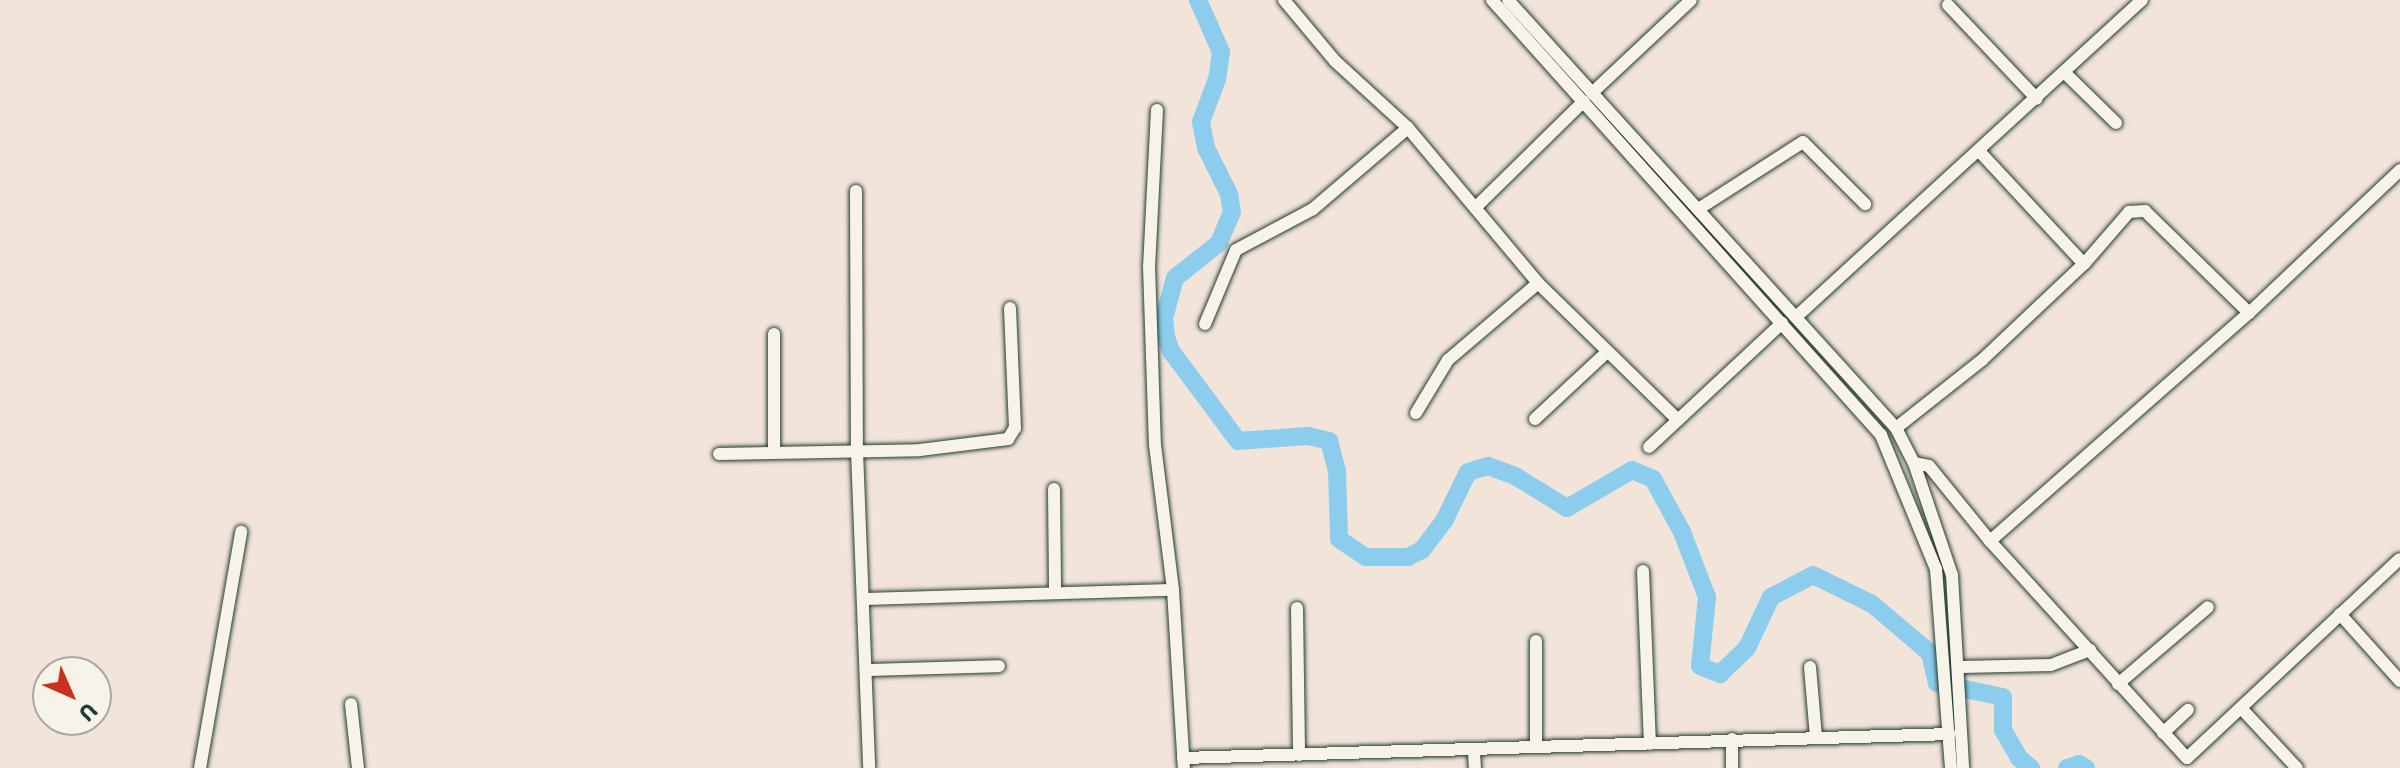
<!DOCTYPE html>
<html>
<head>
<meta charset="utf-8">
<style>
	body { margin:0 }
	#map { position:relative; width:2400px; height:768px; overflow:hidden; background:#f3e4da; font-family:"Shantell Sans",sans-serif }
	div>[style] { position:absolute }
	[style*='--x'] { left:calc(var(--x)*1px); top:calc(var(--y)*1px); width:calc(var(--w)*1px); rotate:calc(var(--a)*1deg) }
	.river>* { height:18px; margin:-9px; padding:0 9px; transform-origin:9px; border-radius:9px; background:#8ccded }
	.roads { filter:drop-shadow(0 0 2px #1f3d34) drop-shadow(0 0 2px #1f3d34) }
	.minor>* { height:12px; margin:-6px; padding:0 6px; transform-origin:6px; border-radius:6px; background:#f7f3e8 }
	span { translate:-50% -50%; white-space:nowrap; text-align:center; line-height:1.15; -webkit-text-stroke:8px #f7f3e8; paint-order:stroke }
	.north { position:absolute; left:32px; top:656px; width:80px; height:80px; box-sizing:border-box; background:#f7f3e8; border:2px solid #a1aaa0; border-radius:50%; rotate:135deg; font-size:22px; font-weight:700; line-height:32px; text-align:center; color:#1f3d34 }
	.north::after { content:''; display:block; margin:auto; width:28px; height:36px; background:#c8321e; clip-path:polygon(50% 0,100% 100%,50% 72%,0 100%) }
</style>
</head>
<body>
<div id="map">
	<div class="river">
		<div style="--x:1198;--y:0;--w:57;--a:66.1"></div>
		<div style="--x:1221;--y:52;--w:27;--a:98"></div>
		<div style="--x:1217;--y:79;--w:46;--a:110.4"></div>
		<div style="--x:1201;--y:122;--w:26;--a:79"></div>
		<div style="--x:1206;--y:148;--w:51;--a:63.4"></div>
		<div style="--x:1229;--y:194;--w:18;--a:81"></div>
		<div style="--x:1232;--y:212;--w:34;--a:113"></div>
		<div style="--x:1219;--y:243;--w:56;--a:141.5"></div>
		<div style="--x:1175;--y:278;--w:41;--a:105.4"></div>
		<div style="--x:1164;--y:318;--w:18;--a:84"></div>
		<div style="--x:1166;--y:336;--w:16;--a:72"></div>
		<div style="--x:1171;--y:351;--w:112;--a:53.3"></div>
		<div style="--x:1238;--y:441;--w:70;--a:-4.1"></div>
		<div style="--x:1308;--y:436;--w:22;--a:13"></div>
		<div style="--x:1329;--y:441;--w:30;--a:75"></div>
		<div style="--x:1337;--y:470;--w:69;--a:88.3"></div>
		<div style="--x:1339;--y:539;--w:32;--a:34"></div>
		<div style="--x:1366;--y:557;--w:42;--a:0"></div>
		<div style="--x:1408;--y:557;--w:16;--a:-27"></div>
		<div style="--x:1422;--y:550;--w:39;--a:-53"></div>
		<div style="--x:1445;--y:519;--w:52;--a:-63.9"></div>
		<div style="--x:1468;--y:472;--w:21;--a:-17"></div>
		<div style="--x:1488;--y:466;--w:29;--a:20"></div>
		<div style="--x:1515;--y:476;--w:61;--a:31.6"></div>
		<div style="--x:1567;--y:508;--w:75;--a:-30.3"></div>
		<div style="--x:1632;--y:470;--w:23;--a:23"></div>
		<div style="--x:1653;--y:479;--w:60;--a:61.3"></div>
		<div style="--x:1682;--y:532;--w:70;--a:69"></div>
		<div style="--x:1707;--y:597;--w:69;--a:95.8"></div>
		<div style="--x:1700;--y:666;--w:22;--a:22"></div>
		<div style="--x:1720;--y:674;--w:37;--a:-44"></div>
		<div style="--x:1747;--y:648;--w:56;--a:-64.8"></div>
		<div style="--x:1771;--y:597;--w:47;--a:-27.6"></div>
		<div style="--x:1813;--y:575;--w:66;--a:26.2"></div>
		<div style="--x:1872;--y:604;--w:76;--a:40.2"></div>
		<div style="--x:1930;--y:653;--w:31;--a:77"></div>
		<div style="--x:1937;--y:683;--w:67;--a:12"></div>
		<div style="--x:2003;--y:697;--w:33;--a:90"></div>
		<div style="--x:2003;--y:730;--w:32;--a:60"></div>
		<div style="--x:2019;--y:758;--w:16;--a:40"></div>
		<div style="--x:2067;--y:768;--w:13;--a:-18"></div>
		<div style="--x:2079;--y:764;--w:8;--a:30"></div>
	</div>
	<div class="roads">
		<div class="minor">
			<div style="--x:1284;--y:0;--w:80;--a:50.1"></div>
			<div style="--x:1335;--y:61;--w:99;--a:42.5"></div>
			<div style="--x:1408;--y:128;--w:202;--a:50"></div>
			<div style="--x:1538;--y:283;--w:196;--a:44.4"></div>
			<div style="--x:1492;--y:0;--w:584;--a:48.2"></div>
			<div style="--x:1881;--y:435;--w:145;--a:67.7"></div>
			<div style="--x:1936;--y:569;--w:200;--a:85.7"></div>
			<div style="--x:1508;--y:0;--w:578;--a:47.81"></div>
			<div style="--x:1896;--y:428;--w:39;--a:63"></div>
			<div style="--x:1914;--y:463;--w:118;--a:71.3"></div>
			<div style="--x:1952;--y:575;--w:193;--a:86.7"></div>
			<div style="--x:1948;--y:5;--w:129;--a:46.6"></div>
			<div style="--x:2066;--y:74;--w:70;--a:44.4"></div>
			<div style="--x:1593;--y:92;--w:134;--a:-43.2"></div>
			<div style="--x:1157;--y:110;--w:156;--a:92.9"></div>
			<div style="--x:1149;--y:266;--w:179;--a:88.1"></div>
			<div style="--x:1155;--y:445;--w:146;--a:82.9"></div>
			<div style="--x:1173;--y:590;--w:178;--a:86.5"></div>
			<div style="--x:1979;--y:151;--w:154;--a:47.1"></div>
			<div style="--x:856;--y:191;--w:260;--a:89.8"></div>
			<div style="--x:857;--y:451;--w:317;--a:87.8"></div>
			<div style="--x:1476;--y:207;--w:151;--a:-44.5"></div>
			<div style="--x:1700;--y:208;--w:122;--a:-32.7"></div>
			<div style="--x:1803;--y:142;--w:88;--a:45"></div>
			<div style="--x:1796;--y:317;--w:469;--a:-42.5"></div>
			<div style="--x:1205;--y:324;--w:80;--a:-67.3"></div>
			<div style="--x:1236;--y:250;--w:87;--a:-28"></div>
			<div style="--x:1313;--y:209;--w:125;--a:-40.5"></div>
			<div style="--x:774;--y:334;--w:119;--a:90"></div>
			<div style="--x:1416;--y:413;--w:62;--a:-58.9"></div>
			<div style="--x:1448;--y:360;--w:118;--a:-40.5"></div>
			<div style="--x:1535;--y:419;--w:97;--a:-42.9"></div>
			<div style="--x:1896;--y:428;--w:110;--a:-38.3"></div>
			<div style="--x:1982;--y:360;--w:140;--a:-43.3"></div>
			<div style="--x:2084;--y:264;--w:69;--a:-49.1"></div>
			<div style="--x:2129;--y:212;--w:16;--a:-4"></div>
			<div style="--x:2145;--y:211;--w:146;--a:44.4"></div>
			<div style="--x:2249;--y:313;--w:208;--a:-43.4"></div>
			<div style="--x:1649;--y:447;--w:182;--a:-43"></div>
			<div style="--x:719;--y:454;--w:201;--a:-1.1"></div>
			<div style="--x:920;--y:450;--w:89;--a:-7.1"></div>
			<div style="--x:1008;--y:439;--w:13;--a:-58"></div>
			<div style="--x:1015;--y:428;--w:120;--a:-92.4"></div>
			<div style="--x:1914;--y:463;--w:15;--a:11"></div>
			<div style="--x:1929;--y:466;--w:97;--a:50.9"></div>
			<div style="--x:1990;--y:541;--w:293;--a:47.8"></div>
			<div style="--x:2187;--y:758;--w:291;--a:-43.1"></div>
			<div style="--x:1054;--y:489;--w:104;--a:89.4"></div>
			<div style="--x:1990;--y:541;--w:345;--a:-41.4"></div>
			<div style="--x:1643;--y:571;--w:173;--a:87.7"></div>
			<div style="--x:863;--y:599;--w:310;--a:-1.7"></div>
			<div style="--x:1297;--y:608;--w:147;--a:89.2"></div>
			<div style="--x:2340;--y:614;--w:90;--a:48.2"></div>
			<div style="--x:1536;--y:641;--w:106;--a:90"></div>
			<div style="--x:1810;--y:667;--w:70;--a:85.1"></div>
			<div style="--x:1961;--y:667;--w:90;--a:-1.3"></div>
			<div style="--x:2051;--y:665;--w:42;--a:-21"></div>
			<div style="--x:867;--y:670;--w:132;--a:-1.7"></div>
			<div style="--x:2118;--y:684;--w:118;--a:-40.5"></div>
			<div style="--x:351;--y:704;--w:64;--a:83.8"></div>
			<div style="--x:2241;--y:708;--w:82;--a:47"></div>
			<div style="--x:2163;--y:733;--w:34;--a:-43"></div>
			<div style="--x:1732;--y:739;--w:29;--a:90"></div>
			<div style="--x:1474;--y:751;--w:17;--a:87"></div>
			<div style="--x:1183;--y:758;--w:767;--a:-1.79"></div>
			<div style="--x:200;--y:768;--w:240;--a:-80.1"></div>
		</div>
	</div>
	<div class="north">U</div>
</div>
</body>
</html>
